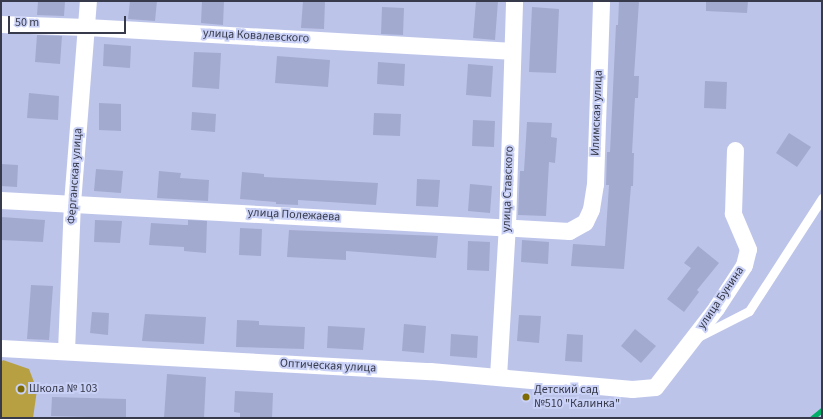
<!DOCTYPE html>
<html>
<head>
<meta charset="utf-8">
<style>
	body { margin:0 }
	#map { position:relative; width:823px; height:419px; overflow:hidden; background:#bdc4ea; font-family:"Source Sans 3",sans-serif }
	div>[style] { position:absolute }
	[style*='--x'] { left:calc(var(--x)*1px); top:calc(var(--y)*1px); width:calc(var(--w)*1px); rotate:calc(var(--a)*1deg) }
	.green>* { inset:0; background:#b7a042 }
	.stream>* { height:4.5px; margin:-2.25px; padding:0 2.25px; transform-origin:2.25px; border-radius:2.25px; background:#00af68 }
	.building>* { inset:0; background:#a3aacf }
	.service>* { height:9px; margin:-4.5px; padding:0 4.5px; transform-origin:4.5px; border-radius:4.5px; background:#fff }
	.minor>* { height:17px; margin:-8.5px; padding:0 8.5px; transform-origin:8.5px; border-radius:8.5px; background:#fff }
	.dots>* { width:11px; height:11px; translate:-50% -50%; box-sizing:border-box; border:2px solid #c9d1f7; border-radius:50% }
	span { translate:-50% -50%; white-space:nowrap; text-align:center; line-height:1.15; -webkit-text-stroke:4px #c9d1f7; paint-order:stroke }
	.street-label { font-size:12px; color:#373a4a }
	.poi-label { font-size:12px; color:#373a4a }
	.left { translate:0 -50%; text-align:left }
	.frame { position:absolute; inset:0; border:2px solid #373a4a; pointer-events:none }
	.scale { position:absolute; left:8px; top:16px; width:118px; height:18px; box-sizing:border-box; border:2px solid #373a4a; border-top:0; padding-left:5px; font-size:12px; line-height:14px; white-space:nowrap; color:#373a4a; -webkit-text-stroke:3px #c9d1f7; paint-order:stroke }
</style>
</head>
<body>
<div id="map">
	<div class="green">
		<div style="clip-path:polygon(3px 360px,29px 369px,37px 390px,33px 418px,1px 418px,1px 363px)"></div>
	</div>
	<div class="stream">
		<div style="--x:812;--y:418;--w:13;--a:-39"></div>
	</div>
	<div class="building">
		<div style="clip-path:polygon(38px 1px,65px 1px,64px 16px,37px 15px)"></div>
		<div style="clip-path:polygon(130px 1px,157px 1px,155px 21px,128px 19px)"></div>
		<div style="clip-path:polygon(202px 1px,224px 1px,223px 25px,201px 23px)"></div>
		<div style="clip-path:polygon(303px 1px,325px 1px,324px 29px,301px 28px)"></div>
		<div style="clip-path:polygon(476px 1px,498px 1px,495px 40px,473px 38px)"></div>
		<div style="clip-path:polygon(619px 1px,639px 1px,634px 76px,639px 76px,638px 98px,635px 98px,632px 153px,634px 153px,633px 186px,631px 186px,624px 269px,571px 266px,573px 244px,605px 246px,609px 185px,606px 185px,607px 152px,610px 152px,616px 25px,618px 25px)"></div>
		<div style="clip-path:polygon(706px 1px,748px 1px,747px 13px,706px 11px)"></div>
		<div style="clip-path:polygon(382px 7px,404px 8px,403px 35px,381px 34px)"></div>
		<div style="clip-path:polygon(532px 7px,559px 9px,556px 73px,529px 72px)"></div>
		<div style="clip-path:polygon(37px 35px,62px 36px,60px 64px,35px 62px)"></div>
		<div style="clip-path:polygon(104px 44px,131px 46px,130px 68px,103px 66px)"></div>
		<div style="clip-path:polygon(194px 52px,221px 53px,219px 89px,192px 87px)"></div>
		<div style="clip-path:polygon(277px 56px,330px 60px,328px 87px,275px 83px)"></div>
		<div style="clip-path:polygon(378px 62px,405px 64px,404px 86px,377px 84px)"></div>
		<div style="clip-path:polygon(468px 64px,493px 66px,491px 97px,466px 95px)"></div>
		<div style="clip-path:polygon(705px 81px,727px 82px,726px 109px,704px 108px)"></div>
		<div style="clip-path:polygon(29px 93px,59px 96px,58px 120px,27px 118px)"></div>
		<div style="clip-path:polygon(99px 103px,121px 104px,121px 131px,99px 130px)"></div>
		<div style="clip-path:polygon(192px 112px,216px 114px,215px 132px,191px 130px)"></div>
		<div style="clip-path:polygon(374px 113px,401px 114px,400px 136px,373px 135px)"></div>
		<div style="clip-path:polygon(473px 120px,495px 121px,494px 147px,472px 146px)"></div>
		<div style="clip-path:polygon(527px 122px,552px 123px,551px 137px,557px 138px,555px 163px,549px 162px,546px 216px,518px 215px,520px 171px,524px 171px)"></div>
		<div style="clip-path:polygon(789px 133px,811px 147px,797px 167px,776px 153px)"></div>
		<div style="clip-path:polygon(1px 164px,18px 165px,17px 187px,1px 186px)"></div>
		<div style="clip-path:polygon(96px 169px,123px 171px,121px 193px,94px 191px)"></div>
		<div style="clip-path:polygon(159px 171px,181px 173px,180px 178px,209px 180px,208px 201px,157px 198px)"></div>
		<div style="clip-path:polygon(242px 172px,264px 174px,264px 177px,378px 183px,376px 205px,298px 200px,298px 205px,276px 204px,276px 202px,240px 199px)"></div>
		<div style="clip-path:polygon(417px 179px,440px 180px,438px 207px,416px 206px)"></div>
		<div style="clip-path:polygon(470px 184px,492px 186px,490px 213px,468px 211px)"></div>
		<div style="clip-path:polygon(1px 217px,45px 220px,43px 242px,1px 240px)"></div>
		<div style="clip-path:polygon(95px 220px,122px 221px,120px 243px,94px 242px)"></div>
		<div style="clip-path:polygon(188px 220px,207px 221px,206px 253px,184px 251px,184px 247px,149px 245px,151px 223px,185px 225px,188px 225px)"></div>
		<div style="clip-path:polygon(240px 228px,262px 229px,261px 256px,239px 255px)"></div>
		<div style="clip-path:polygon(289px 230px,438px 236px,436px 258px,346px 251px,346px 260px,287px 257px)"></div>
		<div style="clip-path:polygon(522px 240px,549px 242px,548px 264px,521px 262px)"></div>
		<div style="clip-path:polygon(468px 241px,490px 242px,489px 271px,467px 270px)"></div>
		<div style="clip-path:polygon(698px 246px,719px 263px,697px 290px,699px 292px,684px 312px,667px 299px,691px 268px,684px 263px)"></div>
		<div style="clip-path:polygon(31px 285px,53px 286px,49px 340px,27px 339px)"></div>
		<div style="clip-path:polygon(92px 312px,109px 313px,108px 335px,90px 333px)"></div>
		<div style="clip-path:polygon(145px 314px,206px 317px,204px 344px,142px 341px)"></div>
		<div style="clip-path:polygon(519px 315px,541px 316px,539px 343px,517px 341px)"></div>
		<div style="clip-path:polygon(237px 320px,259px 321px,259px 325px,305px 327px,304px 349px,236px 347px)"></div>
		<div style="clip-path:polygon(404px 324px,426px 326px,424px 353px,402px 351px)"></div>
		<div style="clip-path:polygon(328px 326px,365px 328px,363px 350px,327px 348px)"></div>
		<div style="clip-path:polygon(635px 329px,656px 346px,641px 363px,621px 346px)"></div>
		<div style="clip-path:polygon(451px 334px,478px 336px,477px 358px,450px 356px)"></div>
		<div style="clip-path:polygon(567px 334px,583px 335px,582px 362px,565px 361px)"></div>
		<div style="clip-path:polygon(167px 374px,206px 377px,204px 418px,164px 418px)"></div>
		<div style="clip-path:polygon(235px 391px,273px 393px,272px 418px,240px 418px,240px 413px,234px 412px)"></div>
		<div style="clip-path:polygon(52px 397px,126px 399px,126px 418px,51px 416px)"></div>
	</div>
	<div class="service">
		<div style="--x:698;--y:337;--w:57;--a:-27"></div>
		<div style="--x:749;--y:311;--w:135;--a:-57.1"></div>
	</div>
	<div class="minor">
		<div style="--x:1;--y:24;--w:85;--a:2"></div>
		<div style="--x:86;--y:27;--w:426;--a:3.2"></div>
		<div style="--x:1;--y:200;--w:569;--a:3.12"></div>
		<div style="--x:569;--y:231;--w:18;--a:-29"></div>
		<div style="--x:585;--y:222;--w:14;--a:-65"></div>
		<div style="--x:591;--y:209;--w:25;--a:-81"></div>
		<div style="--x:595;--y:184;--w:183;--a:-88.1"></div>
		<div style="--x:1;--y:348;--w:430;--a:3.1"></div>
		<div style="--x:430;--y:371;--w:203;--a:5.1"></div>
		<div style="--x:632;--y:389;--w:23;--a:-5"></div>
		<div style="--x:655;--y:387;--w:100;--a:-52.3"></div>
		<div style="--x:716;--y:308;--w:51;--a:-56.9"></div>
		<div style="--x:744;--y:265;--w:16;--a:-76"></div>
		<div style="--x:748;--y:249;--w:39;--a:-113"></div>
		<div style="--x:733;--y:213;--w:63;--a:-88.2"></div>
		<div style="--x:66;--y:351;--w:148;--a:-87.7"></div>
		<div style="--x:72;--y:203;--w:203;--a:-85.5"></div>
		<div style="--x:498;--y:376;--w:150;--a:-86.6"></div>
		<div style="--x:507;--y:226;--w:225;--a:-88.2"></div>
	</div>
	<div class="dots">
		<div style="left:21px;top:389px;background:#7f6b04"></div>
		<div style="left:526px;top:397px;background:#7f6b04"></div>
	</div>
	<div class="street-label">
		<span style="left:256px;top:36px;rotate:3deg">улица Ковалевского</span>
		<span style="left:597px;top:113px;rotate:-88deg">Илимская улица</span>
		<span style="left:75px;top:176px;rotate:-86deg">Ферганская улица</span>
		<span style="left:508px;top:189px;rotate:-88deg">улица Ставского</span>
		<span style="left:294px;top:215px;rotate:3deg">улица Полежаева</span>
		<span style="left:721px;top:298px;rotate:-56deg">улица Бунина</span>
		<span style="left:328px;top:366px;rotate:3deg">Оптическая улица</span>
	</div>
	<div class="poi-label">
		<span class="left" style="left:29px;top:389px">Школа № 103</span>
		<span class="left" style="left:534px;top:397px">Детский сад<br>№510 "Калинка"</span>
	</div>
	<div class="frame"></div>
	<div class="scale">50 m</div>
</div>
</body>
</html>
